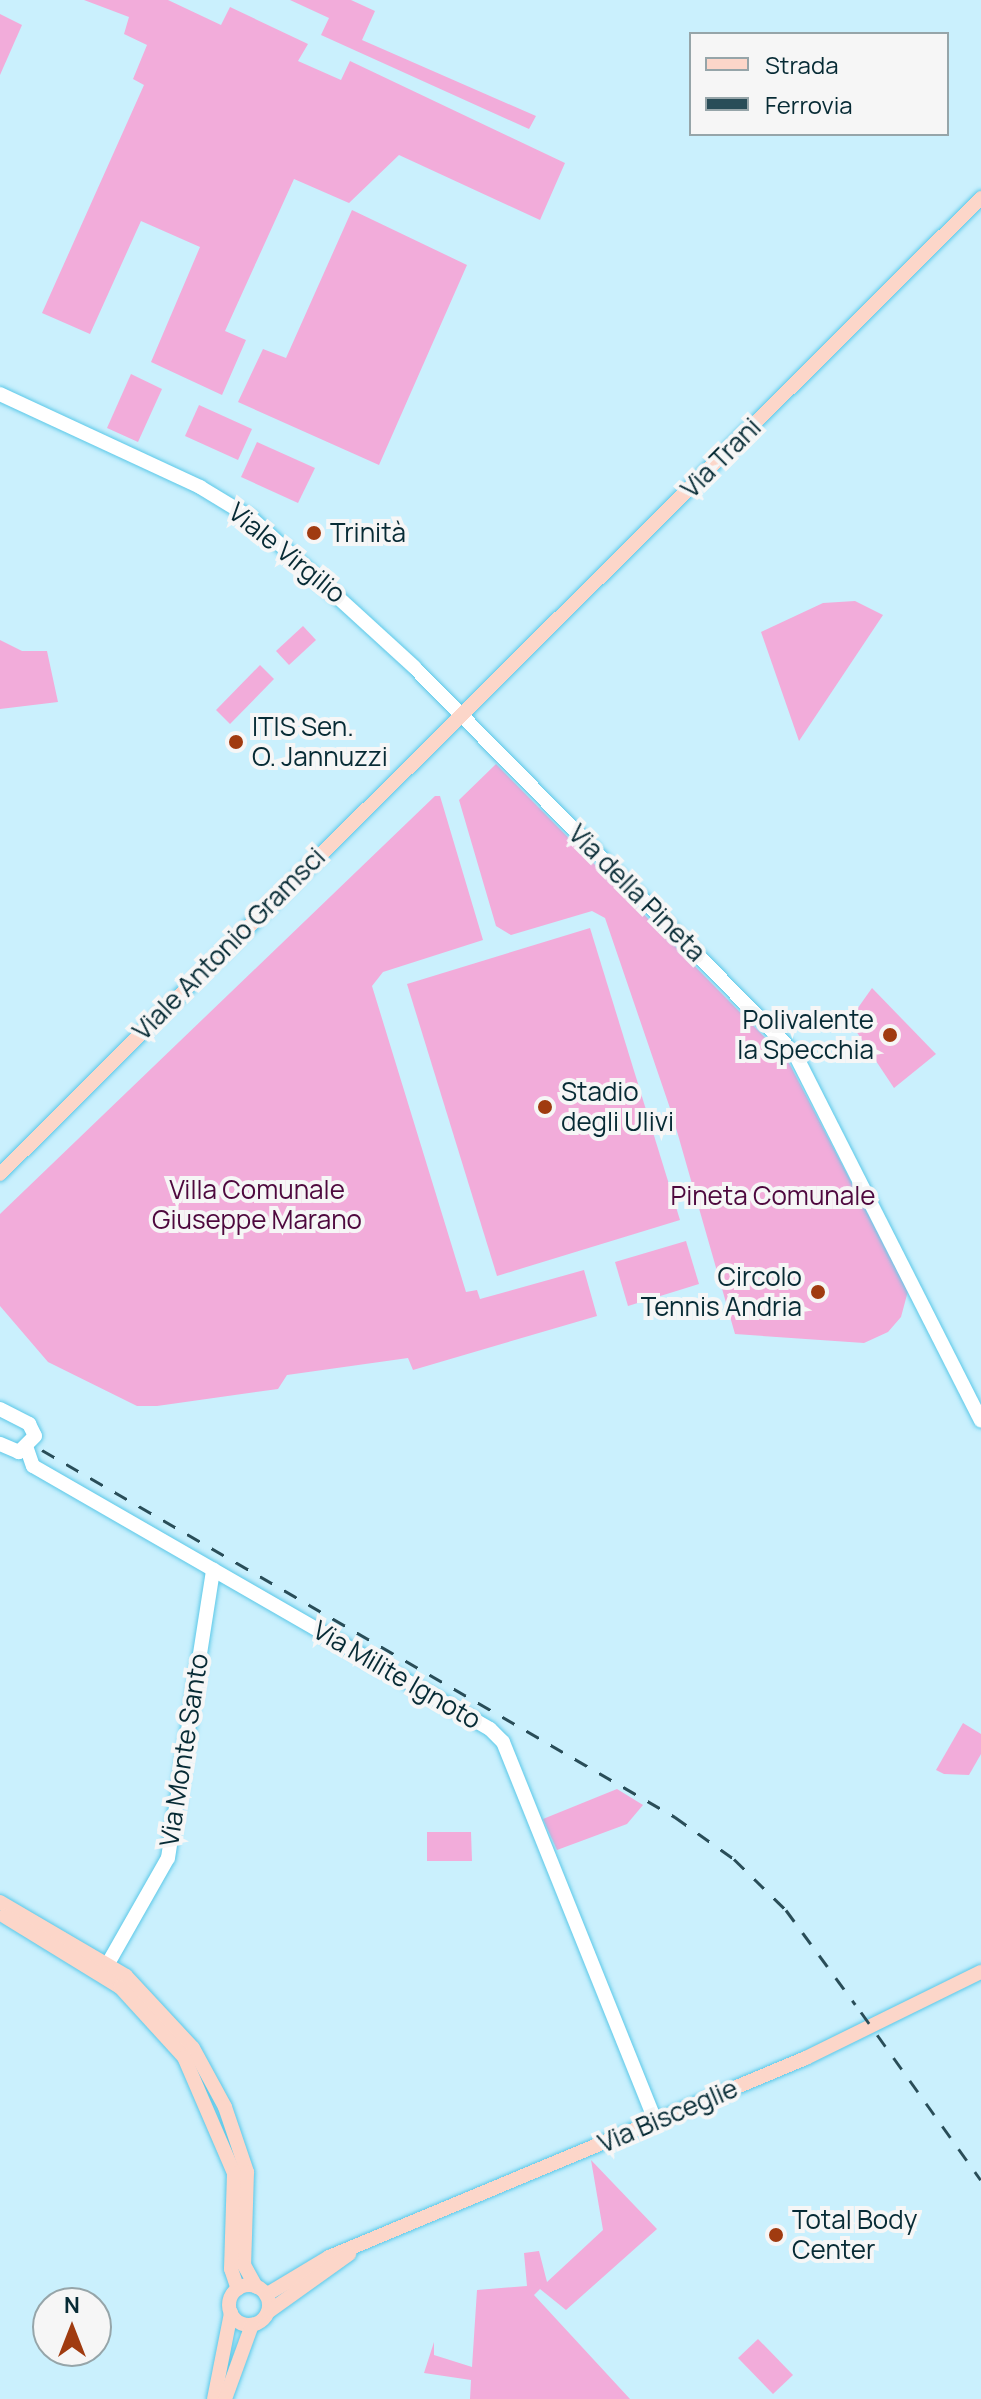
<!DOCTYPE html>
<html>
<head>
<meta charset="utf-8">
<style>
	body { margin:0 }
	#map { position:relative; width:981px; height:2399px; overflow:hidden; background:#caf0fd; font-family:Manrope,sans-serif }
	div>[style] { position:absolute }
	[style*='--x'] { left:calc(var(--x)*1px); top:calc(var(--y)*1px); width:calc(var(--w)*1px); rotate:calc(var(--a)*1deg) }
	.green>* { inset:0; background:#f2acda }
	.roads { filter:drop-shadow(0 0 2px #5bc8e8) drop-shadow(0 0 2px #5bc8e8) }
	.tertiary>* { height:14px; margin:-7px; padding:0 7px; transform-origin:7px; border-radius:7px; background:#fff }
	.secondary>* { height:14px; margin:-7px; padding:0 7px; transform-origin:7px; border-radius:7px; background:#fcd6c9 }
	.secondary>.ring { margin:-7px; padding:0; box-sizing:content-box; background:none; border:14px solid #fcd6c9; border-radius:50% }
	.rail>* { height:3px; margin-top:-1.5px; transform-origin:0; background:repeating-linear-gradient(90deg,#294d58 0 14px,transparent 0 28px) }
	.dots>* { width:22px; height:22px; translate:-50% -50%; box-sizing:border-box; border:4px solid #f6f6f6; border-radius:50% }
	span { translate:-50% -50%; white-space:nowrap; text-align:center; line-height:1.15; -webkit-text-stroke:8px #f6f6f6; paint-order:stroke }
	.street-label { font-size:26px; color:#072b35 }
	.poi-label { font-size:26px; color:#072b35 }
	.left { translate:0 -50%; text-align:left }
	.right { translate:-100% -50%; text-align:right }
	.park-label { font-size:26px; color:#4e083e }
	.legend { position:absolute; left:689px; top:32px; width:260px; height:104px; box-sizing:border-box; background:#f6f6f6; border:2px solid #96a5a9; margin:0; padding:10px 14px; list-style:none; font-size:24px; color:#072b35 }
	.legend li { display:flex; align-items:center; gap:16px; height:40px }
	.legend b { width:40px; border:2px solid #96a5a9 }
	.north { position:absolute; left:32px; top:2287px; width:80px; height:80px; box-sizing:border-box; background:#f6f6f6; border:2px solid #96a5a9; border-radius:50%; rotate:0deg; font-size:22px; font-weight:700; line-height:32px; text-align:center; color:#072b35 }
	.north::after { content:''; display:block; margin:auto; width:28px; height:36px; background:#a03b10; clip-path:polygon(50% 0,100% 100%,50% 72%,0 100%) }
</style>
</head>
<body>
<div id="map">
	<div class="green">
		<div style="clip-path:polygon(84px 0,168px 0,221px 25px,230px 7px,308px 44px,298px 61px,341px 80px,350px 61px,565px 163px,540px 220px,399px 155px,349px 203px,294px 179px,225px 331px,246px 340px,222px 395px,151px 362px,200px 247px,141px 221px,90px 334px,42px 313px,144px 85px,133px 79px,147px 45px,124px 34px,129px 17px)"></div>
		<div style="clip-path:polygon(290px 0,351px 0,375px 11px,362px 40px,536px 116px,529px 129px,321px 35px,329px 18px)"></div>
		<div style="clip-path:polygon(0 14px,22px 25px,0 75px)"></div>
		<div style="clip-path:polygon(352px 210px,467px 265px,379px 465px,238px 402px,263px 349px,286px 358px)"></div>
		<div style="clip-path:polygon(131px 374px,162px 389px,138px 442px,107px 428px)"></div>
		<div style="clip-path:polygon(199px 405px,252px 429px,238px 460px,185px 436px)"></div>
		<div style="clip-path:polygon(257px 442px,315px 468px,298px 503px,241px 477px)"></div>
		<div style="clip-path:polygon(855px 601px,883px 615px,799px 741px,761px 632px,823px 603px)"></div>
		<div style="clip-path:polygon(303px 626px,316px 640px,289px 665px,276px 651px)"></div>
		<div style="clip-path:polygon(0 640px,22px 651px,47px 651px,58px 702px,0 709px)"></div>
		<div style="clip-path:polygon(260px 665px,274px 679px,230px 724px,216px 710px)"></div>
		<div style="clip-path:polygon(496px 764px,788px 1061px,908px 1291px,901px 1317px,888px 1332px,864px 1343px,735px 1334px,672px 1114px,605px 918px,592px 911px,511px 935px,496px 926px,459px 800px)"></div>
		<div style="clip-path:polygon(435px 796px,440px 796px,483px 940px,383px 972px,372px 986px,466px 1292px,477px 1290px,480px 1299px,584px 1270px,597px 1316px,413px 1370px,408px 1358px,287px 1375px,278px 1389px,157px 1406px,137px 1406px,48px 1362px,0 1306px,0 1214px)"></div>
		<div style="clip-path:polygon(590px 928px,680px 1220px,497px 1276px,407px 984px)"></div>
		<div style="clip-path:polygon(872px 988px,936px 1054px,894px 1088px,854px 1028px,855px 1012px)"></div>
		<div style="clip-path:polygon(686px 1241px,699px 1284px,628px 1306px,615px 1262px)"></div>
		<div style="clip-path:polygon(963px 1723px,981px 1734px,981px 1754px,969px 1775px,944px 1774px,936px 1770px)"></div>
		<div style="clip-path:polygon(617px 1789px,643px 1805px,627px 1824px,557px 1850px,543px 1819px)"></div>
		<div style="clip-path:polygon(427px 1832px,471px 1832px,472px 1861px,427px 1861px)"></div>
		<div style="clip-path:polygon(591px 2160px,657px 2229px,566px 2310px,540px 2289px,534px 2295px,630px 2399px,470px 2399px,471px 2380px,424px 2373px,434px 2342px,434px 2355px,472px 2367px,477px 2290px,527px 2286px,524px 2253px,539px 2251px,547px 2282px,603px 2230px)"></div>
		<div style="clip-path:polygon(758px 2339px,793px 2375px,773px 2394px,738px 2358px)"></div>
	</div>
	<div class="roads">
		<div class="tertiary">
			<div style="--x:0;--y:394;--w:221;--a:24.9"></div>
			<div style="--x:200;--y:487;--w:60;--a:31.3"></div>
			<div style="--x:251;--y:518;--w:221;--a:42.4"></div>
			<div style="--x:414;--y:667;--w:543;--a:45.45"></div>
			<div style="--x:795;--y:1054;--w:411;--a:63.1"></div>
			<div style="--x:0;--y:1409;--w:33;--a:27"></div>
			<div style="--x:29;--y:1424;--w:13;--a:63"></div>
			<div style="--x:35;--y:1436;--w:23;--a:135"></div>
			<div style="--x:19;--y:1452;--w:21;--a:-157"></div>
			<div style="--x:27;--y:1449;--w:18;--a:71"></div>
			<div style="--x:33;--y:1466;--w:527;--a:29.92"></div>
			<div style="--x:490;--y:1729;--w:18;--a:45"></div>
			<div style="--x:503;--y:1742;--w:407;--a:68.1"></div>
			<div style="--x:102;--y:1974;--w:133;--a:-60.4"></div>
			<div style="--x:168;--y:1858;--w:292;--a:-81.1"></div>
		</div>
		<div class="secondary">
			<div style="--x:0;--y:1174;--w:1384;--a:-44.85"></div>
			<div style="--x:0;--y:1902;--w:146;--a:30.4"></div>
			<div style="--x:126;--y:1976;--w:98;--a:47.1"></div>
			<div style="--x:193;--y:2048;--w:67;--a:61.5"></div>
			<div style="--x:225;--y:2107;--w:69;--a:71.3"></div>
			<div style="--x:247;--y:2172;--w:93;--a:91.8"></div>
			<div style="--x:244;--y:2265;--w:25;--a:61"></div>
			<div style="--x:4;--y:1916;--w:136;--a:31.5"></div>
			<div style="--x:120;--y:1987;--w:95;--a:47.6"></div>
			<div style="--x:184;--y:2057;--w:126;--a:66.7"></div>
			<div style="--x:234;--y:2173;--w:96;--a:91.8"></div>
			<div style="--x:231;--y:2269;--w:21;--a:71"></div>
			<div class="ring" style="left:229px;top:2285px;width:26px;height:26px"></div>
			<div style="--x:266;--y:2295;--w:74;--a:-31.1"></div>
			<div style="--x:329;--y:2257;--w:517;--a:-22.65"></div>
			<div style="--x:806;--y:2058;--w:195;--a:-26.2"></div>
			<div style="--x:268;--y:2312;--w:100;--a:-35.6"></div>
			<div style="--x:214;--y:2399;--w:88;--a:-78.8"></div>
			<div style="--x:225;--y:2399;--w:79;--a:-70"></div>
		</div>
	</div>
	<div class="rail">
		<div style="--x:42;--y:1450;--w:732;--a:30.1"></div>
		<div style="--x:675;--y:1817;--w:72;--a:35.4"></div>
		<div style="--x:734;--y:1859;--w:73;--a:44.4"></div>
		<div style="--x:786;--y:1910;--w:117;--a:53.7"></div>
		<div style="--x:861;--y:2012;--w:206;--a:54.5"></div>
	</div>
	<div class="dots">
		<div style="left:314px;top:533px;background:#a03b10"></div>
		<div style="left:236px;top:742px;background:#a03b10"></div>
		<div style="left:890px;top:1035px;background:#a03b10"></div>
		<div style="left:545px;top:1107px;background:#a03b10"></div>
		<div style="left:818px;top:1292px;background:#a03b10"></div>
		<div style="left:776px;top:2235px;background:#a03b10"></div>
	</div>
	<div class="street-label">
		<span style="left:721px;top:458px;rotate:-45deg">Via Trani</span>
		<span style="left:287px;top:553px;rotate:39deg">Viale Virgilio</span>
		<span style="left:637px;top:893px;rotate:45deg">Via della Pineta</span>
		<span style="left:229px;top:944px;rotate:-45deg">Viale Antonio Gramsci</span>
		<span style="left:397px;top:1675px;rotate:30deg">Via Milite Ignoto</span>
		<span style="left:184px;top:1750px;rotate:-81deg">Via Monte Santo</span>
		<span style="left:668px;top:2116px;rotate:-23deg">Via Bisceglie</span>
	</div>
	<div class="poi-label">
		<span class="left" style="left:330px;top:533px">Trinità</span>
		<span class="left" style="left:252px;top:742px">ITIS Sen.<br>O. Jannuzzi</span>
		<span class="right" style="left:874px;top:1035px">Polivalente<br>la Specchia</span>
		<span class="left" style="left:561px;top:1107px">Stadio<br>degli Ulivi</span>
		<span class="right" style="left:802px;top:1292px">Circolo<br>Tennis Andria</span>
		<span class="left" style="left:792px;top:2235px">Total Body<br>Center</span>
	</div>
	<div class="park-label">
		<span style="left:257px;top:1205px">Villa Comunale<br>Giuseppe Marano</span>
		<span style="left:773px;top:1196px">Pineta Comunale</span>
	</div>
	<ul class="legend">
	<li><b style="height:10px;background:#fcd6c9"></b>Strada</li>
	<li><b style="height:10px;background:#294d58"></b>Ferrovia</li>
	</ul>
	<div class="north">N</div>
</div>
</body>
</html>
